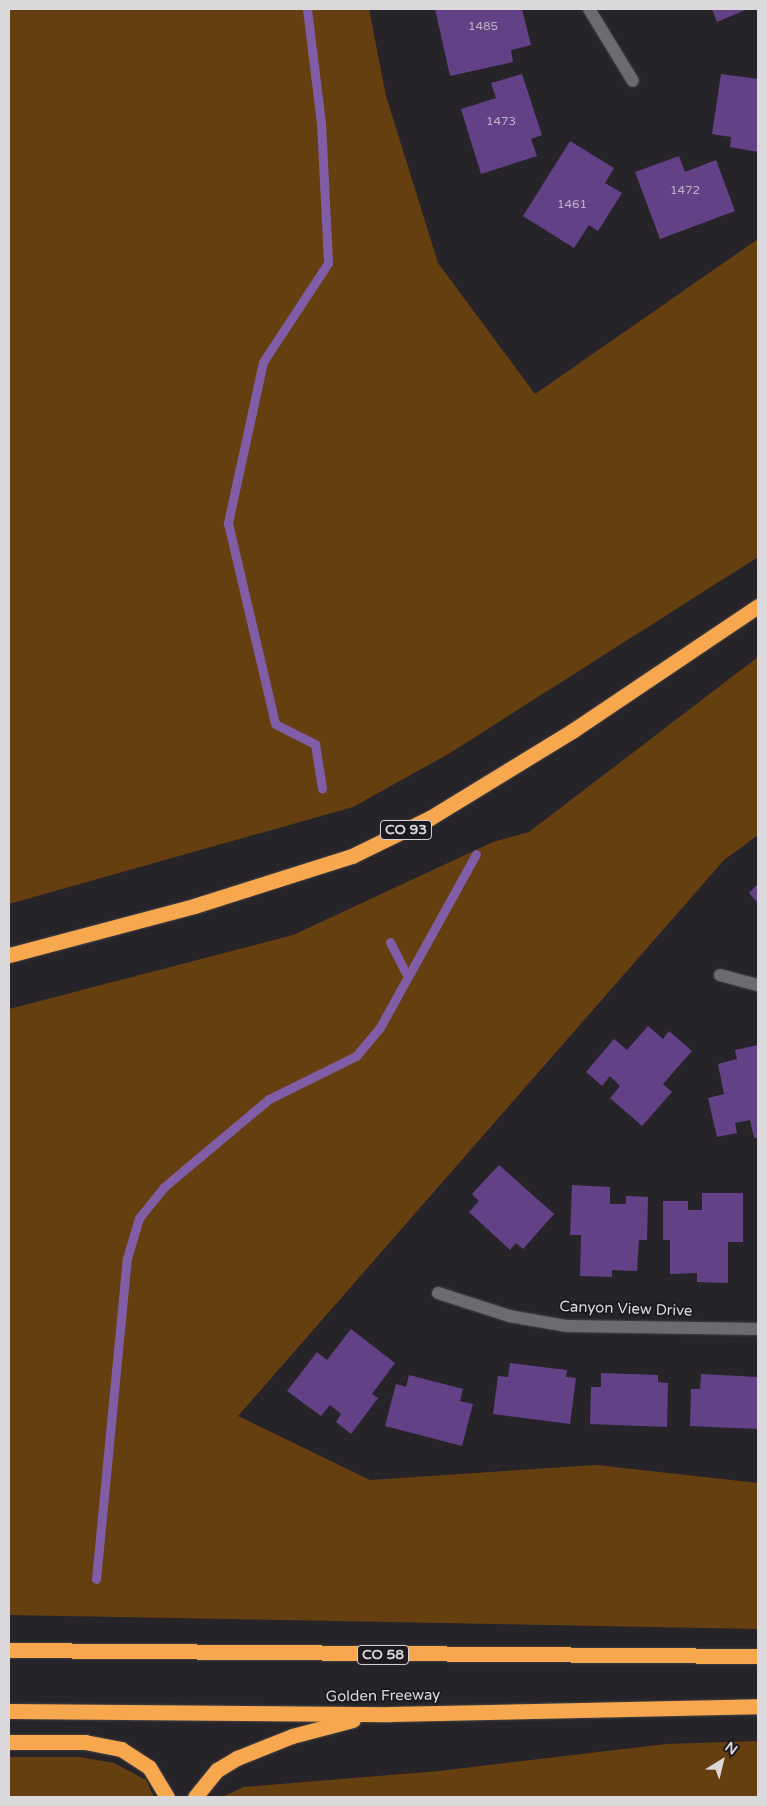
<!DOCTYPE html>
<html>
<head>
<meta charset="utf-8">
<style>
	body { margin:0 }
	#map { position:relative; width:767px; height:1806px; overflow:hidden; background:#262428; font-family:"Varela Round",sans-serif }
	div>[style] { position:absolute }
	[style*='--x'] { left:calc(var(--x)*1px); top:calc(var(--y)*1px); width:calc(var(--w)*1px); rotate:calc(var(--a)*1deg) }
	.green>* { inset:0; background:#663f10 }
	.stream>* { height:9px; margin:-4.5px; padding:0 4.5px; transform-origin:4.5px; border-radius:4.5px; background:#805ea7 }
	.building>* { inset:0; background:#634187 }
	.roads { filter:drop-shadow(0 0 1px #444246) drop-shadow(0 0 1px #444246) }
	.street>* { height:12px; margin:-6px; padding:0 6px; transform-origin:6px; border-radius:6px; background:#6d6b70 }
	.highway>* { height:15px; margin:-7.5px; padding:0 7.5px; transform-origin:7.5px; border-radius:7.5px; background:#f7a84f }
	span { translate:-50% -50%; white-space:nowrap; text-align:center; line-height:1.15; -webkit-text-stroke:4px #1c1a1f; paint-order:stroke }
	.number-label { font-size:12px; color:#bcb2c6 }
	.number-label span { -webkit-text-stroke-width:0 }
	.shield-label span { padding:1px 4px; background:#1c1a1f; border:1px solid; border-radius:4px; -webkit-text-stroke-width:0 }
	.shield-label { font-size:14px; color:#dad8db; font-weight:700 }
	.street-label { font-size:15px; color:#dad8db }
	.frame { position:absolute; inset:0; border:10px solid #dad8db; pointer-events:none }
	.north { position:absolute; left:697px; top:1736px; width:50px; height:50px; -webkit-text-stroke:4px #1c1a1f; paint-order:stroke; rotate:36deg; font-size:14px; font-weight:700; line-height:20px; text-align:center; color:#dad8db }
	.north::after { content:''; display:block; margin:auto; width:18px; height:22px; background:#dad8db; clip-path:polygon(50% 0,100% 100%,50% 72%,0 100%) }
</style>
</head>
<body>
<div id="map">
	<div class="green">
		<div style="clip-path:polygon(9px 9px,369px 9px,386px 96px,438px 263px,535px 394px,758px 239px,758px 557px,450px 753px,353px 807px,9px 904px)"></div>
		<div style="clip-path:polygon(758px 657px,758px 835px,724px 860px,238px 1416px,370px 1480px,596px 1465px,758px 1483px,758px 1629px,9px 1615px,9px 1009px,293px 935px,493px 842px,529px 832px)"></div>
		<div style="clip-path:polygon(758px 1741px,758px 1797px,222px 1797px,244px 1787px,439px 1771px,666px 1744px)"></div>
		<div style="clip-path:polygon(9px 1757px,80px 1757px,114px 1763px,146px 1780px,154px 1797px,9px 1797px)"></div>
	</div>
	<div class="stream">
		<div style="--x:307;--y:9;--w:115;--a:83"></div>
		<div style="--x:321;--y:123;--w:140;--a:87.1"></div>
		<div style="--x:328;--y:263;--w:118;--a:123.3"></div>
		<div style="--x:263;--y:362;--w:165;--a:102.3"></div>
		<div style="--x:228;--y:523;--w:206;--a:76.8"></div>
		<div style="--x:275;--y:724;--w:45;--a:26.6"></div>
		<div style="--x:315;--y:744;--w:45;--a:81"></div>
		<div style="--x:390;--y:942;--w:39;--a:63"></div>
		<div style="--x:96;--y:1579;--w:322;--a:-84.5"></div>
		<div style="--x:127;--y:1258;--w:42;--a:-73.3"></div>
		<div style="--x:139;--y:1218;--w:40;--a:-51"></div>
		<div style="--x:164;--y:1187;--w:137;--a:-40"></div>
		<div style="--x:269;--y:1099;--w:97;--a:-26.3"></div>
		<div style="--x:356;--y:1056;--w:35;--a:-50"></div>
		<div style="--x:379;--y:1029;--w:200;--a:-61"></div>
	</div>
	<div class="building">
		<div style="clip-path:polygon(435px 9px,522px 9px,531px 45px,511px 50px,513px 62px,450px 76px)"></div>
		<div style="clip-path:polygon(712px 9px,748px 9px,717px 22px)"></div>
		<div style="clip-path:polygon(522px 74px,542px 135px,531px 139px,537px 156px,481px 174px,461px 109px,496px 98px,491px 83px)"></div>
		<div style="clip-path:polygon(721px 74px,758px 79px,758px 152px,730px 147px,731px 137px,712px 134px)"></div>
		<div style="clip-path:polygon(570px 141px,614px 168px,605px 183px,622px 193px,598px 231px,589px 225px,574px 248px,523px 216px)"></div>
		<div style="clip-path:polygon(679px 156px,685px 172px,716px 160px,735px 211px,660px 239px,635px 172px)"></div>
		<div style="clip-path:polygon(758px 884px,758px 903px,749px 893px)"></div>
		<div style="clip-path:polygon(648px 1026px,663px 1039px,669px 1031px,692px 1051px,663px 1084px,672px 1092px,642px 1126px,610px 1098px,620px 1086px,610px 1076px,602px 1086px,586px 1072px,614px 1039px,627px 1050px)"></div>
		<div style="clip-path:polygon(758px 1045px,758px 1137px,754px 1138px,750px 1120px,735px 1123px,737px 1133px,717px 1137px,708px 1098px,724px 1094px,718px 1064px,737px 1059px,735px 1050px)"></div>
		<div style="clip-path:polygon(499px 1165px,554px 1214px,523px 1249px,516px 1243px,510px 1250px,469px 1212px,479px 1201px,472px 1194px)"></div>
		<div style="clip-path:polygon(572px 1185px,610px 1187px,610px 1204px,626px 1204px,626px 1196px,648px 1197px,647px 1240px,639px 1240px,637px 1271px,612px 1270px,612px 1277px,580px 1276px,581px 1235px,570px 1235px)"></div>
		<div style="clip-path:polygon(702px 1193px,743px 1193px,743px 1242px,728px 1242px,728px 1283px,697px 1282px,697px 1273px,670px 1274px,670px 1240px,663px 1240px,663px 1201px,688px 1201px,688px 1210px,702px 1210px)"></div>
		<div style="clip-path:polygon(351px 1329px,395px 1363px,372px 1394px,378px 1398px,351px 1434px,336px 1422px,341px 1414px,330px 1405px,321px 1416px,287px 1391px,317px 1352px,327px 1360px)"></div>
		<div style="clip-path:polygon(510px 1363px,567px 1370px,566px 1377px,576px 1378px,570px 1424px,493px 1414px,498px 1376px,508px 1377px)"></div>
		<div style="clip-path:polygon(601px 1373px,658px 1375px,658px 1382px,668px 1383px,667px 1427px,590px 1424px,591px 1387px,601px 1387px)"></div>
		<div style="clip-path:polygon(701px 1374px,758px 1377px,758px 1429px,690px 1426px,691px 1389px,700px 1389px)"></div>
		<div style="clip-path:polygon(409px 1375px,463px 1389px,460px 1401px,473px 1404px,462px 1446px,385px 1426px,396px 1384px,406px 1387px)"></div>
	</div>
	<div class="roads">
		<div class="street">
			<div style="--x:589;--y:9;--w:84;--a:58.6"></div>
			<div style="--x:720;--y:975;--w:39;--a:15"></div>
			<div style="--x:438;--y:1293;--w:75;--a:17.9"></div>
			<div style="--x:509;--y:1316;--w:59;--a:9.8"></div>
			<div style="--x:567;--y:1326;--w:191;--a:0.9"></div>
		</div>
		<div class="highway">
			<div style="--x:9;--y:955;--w:191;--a:-14.8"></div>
			<div style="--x:194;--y:906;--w:166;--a:-17.6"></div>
			<div style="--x:352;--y:856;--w:87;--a:-26"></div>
			<div style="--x:430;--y:818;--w:167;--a:-31.5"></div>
			<div style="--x:572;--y:731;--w:224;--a:-33.9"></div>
			<div style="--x:9;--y:1650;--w:749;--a:0.46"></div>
			<div style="--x:9;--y:1711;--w:381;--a:0.5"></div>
			<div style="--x:390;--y:1714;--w:368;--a:-1.2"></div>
			<div style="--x:9;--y:1742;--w:76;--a:0"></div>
			<div style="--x:85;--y:1742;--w:37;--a:11"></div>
			<div style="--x:121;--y:1749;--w:33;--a:33"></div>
			<div style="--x:149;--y:1767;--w:35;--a:59"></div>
			<div style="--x:195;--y:1797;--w:35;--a:-51"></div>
			<div style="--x:217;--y:1770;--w:23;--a:-31"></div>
			<div style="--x:237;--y:1758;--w:59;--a:-21.8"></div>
			<div style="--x:292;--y:1736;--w:63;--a:-14.7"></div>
		</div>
	</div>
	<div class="number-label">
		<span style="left:483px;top:27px">1485</span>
		<span style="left:501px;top:122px">1473</span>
		<span style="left:685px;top:191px">1472</span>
		<span style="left:572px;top:205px">1461</span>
	</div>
	<div class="shield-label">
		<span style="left:406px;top:830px">CO 93</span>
		<span style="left:383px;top:1655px">CO 58</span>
	</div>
	<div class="street-label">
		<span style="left:626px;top:1309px;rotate:2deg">Canyon View Drive</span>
		<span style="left:383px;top:1696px;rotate:-1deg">Golden Freeway</span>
	</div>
	<div class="frame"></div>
	<div class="north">N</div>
</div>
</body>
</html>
